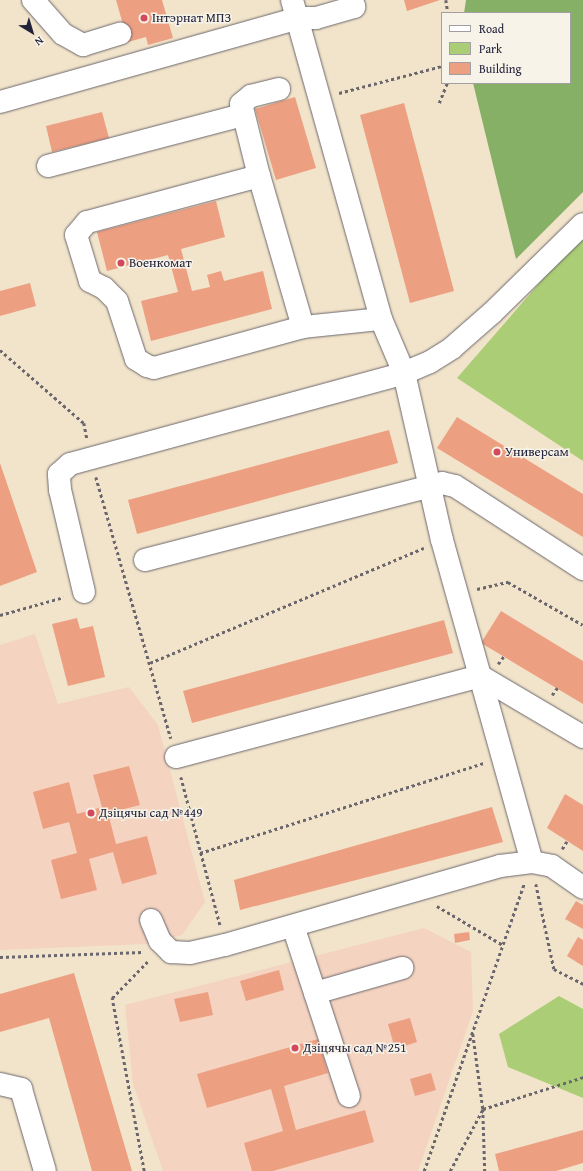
<!DOCTYPE html>
<html>
<head>
<meta charset="utf-8">
<style>
	body { margin:0 }
	#map { position:relative; width:583px; height:1171px; overflow:hidden; background:#f2e4ca; font-family:"Gentium Book Plus",serif }
	div>[style] { position:absolute }
	[style*='--x'] { left:calc(var(--x)*1px); top:calc(var(--y)*1px); width:calc(var(--w)*1px); rotate:calc(var(--a)*1deg) }
	.built>* { inset:0; background:#f4d3c0 }
	.green>* { inset:0; background:#aacd76 }
	.forest>* { inset:0; background:#87b067 }
	.building>* { inset:0; background:#ed9f82 }
	.path>* { height:2.5px; margin-top:-1.25px; transform-origin:0; background:repeating-linear-gradient(90deg,#6b666d 0 3px,transparent 0 6px) }
	.roads { filter:drop-shadow(0 0 1px #6b666d) drop-shadow(0 0 1px #6b666d) }
	.minor>* { height:22px; margin:-11px; padding:0 11px; transform-origin:11px; border-radius:11px; background:#fff }
	.dots>* { width:11px; height:11px; translate:-50% -50%; box-sizing:border-box; border:2px solid #f7f3e8; border-radius:50% }
	span { translate:-50% -50%; white-space:nowrap; text-align:center; line-height:1.15; -webkit-text-stroke:3px #f7f3e8; paint-order:stroke }
	.poi-label { font-size:13px; color:#22223b }
	.left { translate:0 -50%; text-align:left }
	.legend { position:absolute; left:441px; top:12px; width:130px; height:72px; box-sizing:border-box; background:#f7f3e8; border:1px solid #a29fa3; margin:0; padding:5px 7px; list-style:none; font-size:12px; color:#22223b }
	.legend li { display:flex; align-items:center; gap:8px; height:20px }
	.legend b { width:20px; border:1px solid #a29fa3 }
	.north { position:absolute; left:12px; top:12px; width:40px; height:40px; -webkit-text-stroke:3px #f7f3e8; paint-order:stroke; rotate:142deg; font-size:11px; font-weight:700; line-height:16px; text-align:center; color:#22223b }
	.north::after { content:''; display:block; margin:auto; width:14px; height:18px; background:#22223b; clip-path:polygon(50% 0,100% 100%,50% 72%,0 100%) }
</style>
</head>
<body>
<div id="map">
	<div class="built">
		<div style="clip-path:polygon(35px 634px,58px 704px,129px 687px,158px 725px,205px 902px,182px 935px,146px 944px,0 950px,0 645px)"></div>
		<div style="clip-path:polygon(424px 928px,471px 952px,473px 1011px,418px 1171px,163px 1171px,133px 1084px,125px 1005px)"></div>
	</div>
	<div class="green">
		<div style="clip-path:polygon(583px 233px,583px 461px,457px 378px)"></div>
		<div style="clip-path:polygon(559px 996px,583px 1009px,583px 1098px,508px 1067px,499px 1034px)"></div>
	</div>
	<div class="forest">
		<div style="clip-path:polygon(466px 0,583px 0,583px 192px,516px 259px,473px 83px,570px 83px,570px 13px,464px 13px)"></div>
	</div>
	<div class="building">
		<div style="clip-path:polygon(116px 0,162px 0,173px 38px,148px 45px,146px 37px,128px 42px)"></div>
		<div style="clip-path:polygon(404px 0,440px 0,407px 11px)"></div>
		<div style="clip-path:polygon(295px 97px,316px 168px,276px 180px,255px 109px)"></div>
		<div style="clip-path:polygon(404px 103px,454px 291px,410px 303px,360px 115px)"></div>
		<div style="clip-path:polygon(102px 112px,109px 138px,52px 152px,46px 126px)"></div>
		<div style="clip-path:polygon(216px 201px,225px 237px,181px 249px,192px 291px,210px 287px,207px 275px,221px 271px,224px 281px,263px 271px,272px 309px,151px 341px,141px 301px,178px 292px,168px 255px,107px 271px,97px 232px)"></div>
		<div style="clip-path:polygon(30px 283px,36px 306px,0 316px,0 291px)"></div>
		<div style="clip-path:polygon(457px 417px,583px 494px,583px 537px,437px 448px)"></div>
		<div style="clip-path:polygon(389px 430px,398px 463px,137px 534px,128px 500px)"></div>
		<div style="clip-path:polygon(0 463px,37px 572px,0 586px)"></div>
		<div style="clip-path:polygon(501px 611px,583px 661px,583px 704px,481px 643px)"></div>
		<div style="clip-path:polygon(77px 618px,80px 629px,93px 626px,105px 677px,68px 686px,52px 624px)"></div>
		<div style="clip-path:polygon(444px 620px,453px 653px,192px 723px,183px 691px)"></div>
		<div style="clip-path:polygon(129px 766px,140px 805px,108px 813px,116px 844px,147px 836px,157px 874px,122px 884px,113px 852px,89px 859px,97px 890px,61px 899px,51px 860px,77px 853px,69px 822px,43px 829px,33px 792px,69px 782px,77px 814px,102px 807px,93px 775px)"></div>
		<div style="clip-path:polygon(565px 794px,583px 805px,583px 851px,547px 828px)"></div>
		<div style="clip-path:polygon(492px 807px,503px 842px,240px 910px,234px 880px)"></div>
		<div style="clip-path:polygon(576px 901px,583px 905px,583px 929px,565px 919px)"></div>
		<div style="clip-path:polygon(469px 932px,470px 940px,455px 943px,454px 934px)"></div>
		<div style="clip-path:polygon(578px 937px,583px 940px,583px 966px,567px 956px)"></div>
		<div style="clip-path:polygon(279px 970px,284px 990px,246px 1001px,240px 981px)"></div>
		<div style="clip-path:polygon(74px 973px,132px 1171px,92px 1171px,49px 1018px,0 1032px,0 994px)"></div>
		<div style="clip-path:polygon(208px 992px,213px 1015px,180px 1022px,174px 999px)"></div>
		<div style="clip-path:polygon(410px 1018px,417px 1042px,395px 1049px,388px 1024px)"></div>
		<div style="clip-path:polygon(318px 1039px,328px 1073px,284px 1086px,296px 1130px,365px 1110px,374px 1142px,273px 1171px,252px 1171px,244px 1143px,283px 1131px,271px 1089px,207px 1108px,197px 1074px)"></div>
		<div style="clip-path:polygon(431px 1073px,436px 1090px,415px 1096px,410px 1079px)"></div>
		<div style="clip-path:polygon(583px 1130px,583px 1163px,556px 1171px,499px 1171px,495px 1154px)"></div>
	</div>
	<div class="path">
		<div style="--x:446;--y:0;--w:13;--a:81"></div>
		<div style="--x:339;--y:93;--w:106;--a:-14.7"></div>
		<div style="--x:439;--y:103;--w:22;--a:-68"></div>
		<div style="--x:0;--y:350;--w:111;--a:41"></div>
		<div style="--x:84;--y:423;--w:16;--a:79"></div>
		<div style="--x:96;--y:477;--w:272;--a:74"></div>
		<div style="--x:477;--y:589;--w:32;--a:-13"></div>
		<div style="--x:508;--y:582;--w:86;--a:29.8"></div>
		<div style="--x:0;--y:615;--w:66;--a:-15.7"></div>
		<div style="--x:150;--y:663;--w:297;--a:-22.8"></div>
		<div style="--x:498;--y:664;--w:10;--a:-53"></div>
		<div style="--x:552;--y:695;--w:9;--a:-54"></div>
		<div style="--x:181;--y:777;--w:153;--a:75.2"></div>
		<div style="--x:562;--y:849;--w:9;--a:-58"></div>
		<div style="--x:200;--y:853;--w:298;--a:-17.6"></div>
		<div style="--x:536;--y:884;--w:87;--a:78"></div>
		<div style="--x:554;--y:969;--w:33;--a:27"></div>
		<div style="--x:437;--y:906;--w:77;--a:30.6"></div>
		<div style="--x:0;--y:957;--w:143;--a:-2"></div>
		<div style="--x:473;--y:1034;--w:76;--a:82.4"></div>
		<div style="--x:483;--y:1109;--w:62;--a:88.2"></div>
		<div style="--x:144;--y:1171;--w:176;--a:-100.5"></div>
		<div style="--x:112;--y:998;--w:53;--a:-45.8"></div>
		<div style="--x:424;--y:1171;--w:304;--a:-70.8"></div>
		<div style="--x:450;--y:1171;--w:70;--a:-62"></div>
		<div style="--x:483;--y:1109;--w:105;--a:-17.7"></div>
	</div>
	<div class="roads">
		<div class="minor">
			<div style="--x:33;--y:0;--w:45;--a:48.6"></div>
			<div style="--x:63;--y:34;--w:23;--a:29"></div>
			<div style="--x:83;--y:45;--w:39;--a:-17"></div>
			<div style="--x:292;--y:0;--w:331;--a:74.4"></div>
			<div style="--x:381;--y:319;--w:59;--a:66.9"></div>
			<div style="--x:404;--y:373;--w:171;--a:77.2"></div>
			<div style="--x:442;--y:540;--w:334;--a:74.4"></div>
			<div style="--x:0;--y:102;--w:310;--a:-15.7"></div>
			<div style="--x:298;--y:18;--w:18;--a:0"></div>
			<div style="--x:316;--y:18;--w:40;--a:-16"></div>
			<div style="--x:354;--y:7;--w:7;--a:-106"></div>
			<div style="--x:48;--y:166;--w:202;--a:-14.7"></div>
			<div style="--x:259;--y:176;--w:74;--a:-104"></div>
			<div style="--x:241;--y:104;--w:13;--a:-39"></div>
			<div style="--x:251;--y:96;--w:29;--a:-14"></div>
			<div style="--x:303;--y:327;--w:157;--a:-106.2"></div>
			<div style="--x:259;--y:176;--w:178;--a:165"></div>
			<div style="--x:87;--y:222;--w:17;--a:130"></div>
			<div style="--x:76;--y:235;--w:48;--a:73.1"></div>
			<div style="--x:90;--y:281;--w:16;--a:27"></div>
			<div style="--x:104;--y:288;--w:18;--a:45"></div>
			<div style="--x:117;--y:301;--w:61;--a:71.9"></div>
			<div style="--x:136;--y:359;--w:13;--a:32"></div>
			<div style="--x:147;--y:366;--w:7;--a:16"></div>
			<div style="--x:154;--y:368;--w:155;--a:-15.4"></div>
			<div style="--x:303;--y:327;--w:78;--a:-5.9"></div>
			<div style="--x:145;--y:560;--w:307;--a:-14.5"></div>
			<div style="--x:442;--y:483;--w:13;--a:13"></div>
			<div style="--x:455;--y:486;--w:153;--a:33"></div>
			<div style="--x:84;--y:592;--w:105;--a:-103.2"></div>
			<div style="--x:60;--y:490;--w:16;--a:-94"></div>
			<div style="--x:59;--y:474;--w:15;--a:-42"></div>
			<div style="--x:70;--y:464;--w:346;--a:-15.2"></div>
			<div style="--x:404;--y:373;--w:28;--a:-23"></div>
			<div style="--x:430;--y:362;--w:26;--a:-32"></div>
			<div style="--x:452;--y:348;--w:53;--a:-41.2"></div>
			<div style="--x:492;--y:313;--w:127;--a:-44.4"></div>
			<div style="--x:176;--y:757;--w:315;--a:-14.9"></div>
			<div style="--x:480;--y:676;--w:120;--a:30.6"></div>
			<div style="--x:151;--y:920;--w:23;--a:67"></div>
			<div style="--x:160;--y:941;--w:16;--a:45"></div>
			<div style="--x:171;--y:952;--w:19;--a:3"></div>
			<div style="--x:190;--y:953;--w:36;--a:-13"></div>
			<div style="--x:225;--y:945;--w:286;--a:-16"></div>
			<div style="--x:500;--y:866;--w:32;--a:-7"></div>
			<div style="--x:532;--y:862;--w:20;--a:11"></div>
			<div style="--x:552;--y:866;--w:38;--a:35"></div>
			<div style="--x:293;--y:926;--w:179;--a:71.8"></div>
			<div style="--x:315;--y:993;--w:91;--a:-16"></div>
			<div style="--x:0;--y:1084;--w:22;--a:13"></div>
			<div style="--x:21;--y:1089;--w:85;--a:73.7"></div>
		</div>
	</div>
	<div class="dots">
		<div style="left:144px;top:18px;background:#d1495b"></div>
		<div style="left:121px;top:263px;background:#d1495b"></div>
		<div style="left:497px;top:452px;background:#d1495b"></div>
		<div style="left:91px;top:813px;background:#d1495b"></div>
		<div style="left:295px;top:1048px;background:#d1495b"></div>
	</div>
	<div class="poi-label">
		<span class="left" style="left:152px;top:18px">Інтэрнат МПЗ</span>
		<span class="left" style="left:129px;top:263px">Военкомат</span>
		<span class="left" style="left:505px;top:452px">Универсам</span>
		<span class="left" style="left:99px;top:813px">Дзіцячы сад №449</span>
		<span class="left" style="left:303px;top:1048px">Дзіцячы сад №251</span>
	</div>
	<ul class="legend">
	<li><b style="height:5px;background:#fff"></b>Road</li>
	<li><b style="height:11px;background:#aacd76"></b>Park</li>
	<li><b style="height:11px;background:#ed9f82"></b>Building</li>
	</ul>
	<div class="north">N</div>
</div>
</body>
</html>
